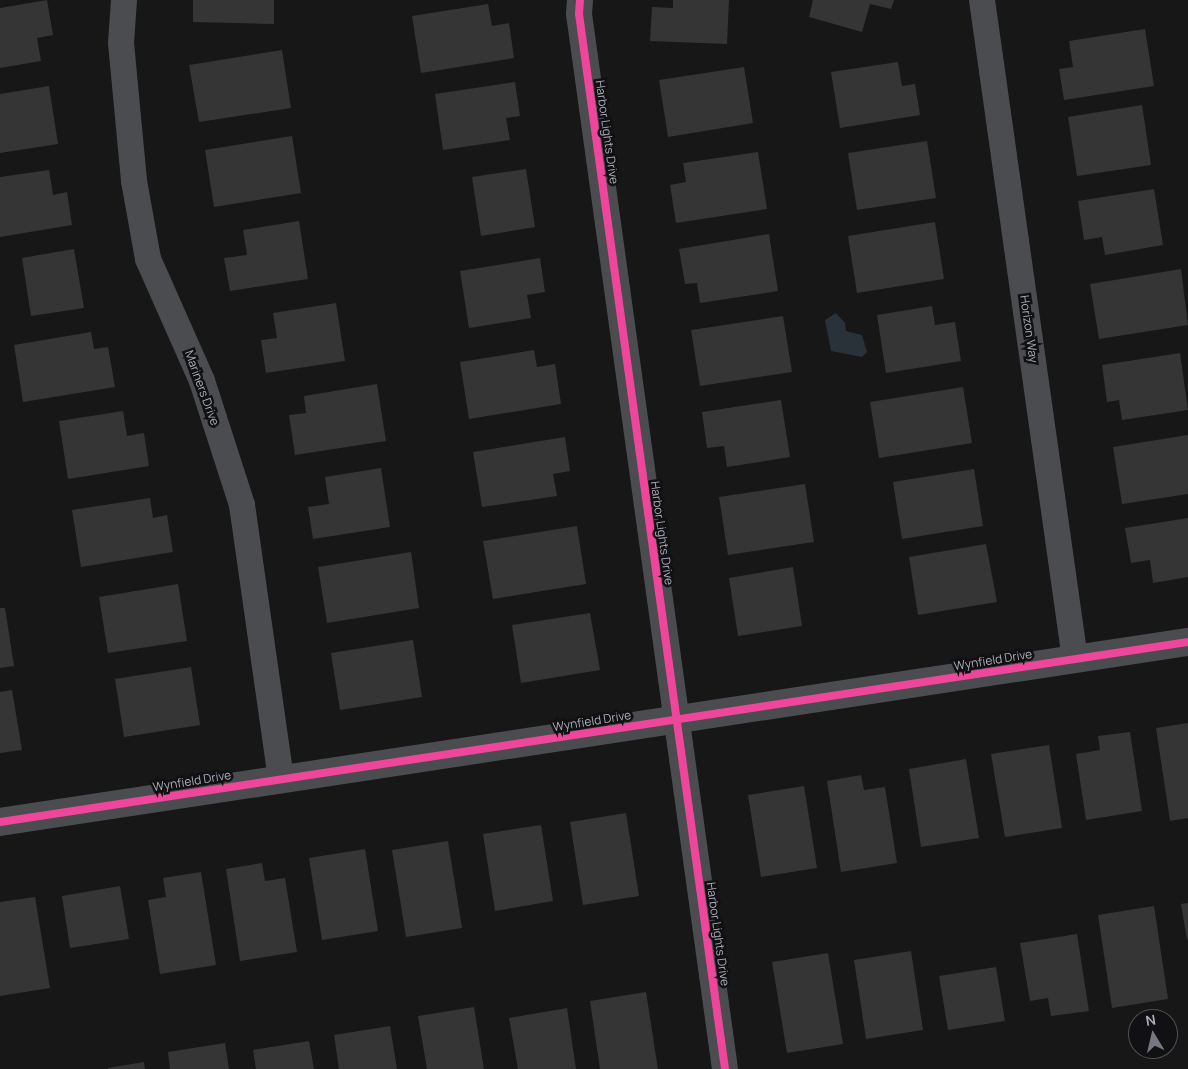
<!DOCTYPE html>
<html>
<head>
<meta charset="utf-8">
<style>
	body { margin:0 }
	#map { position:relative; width:1188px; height:1069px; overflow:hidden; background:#171717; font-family:Manrope,sans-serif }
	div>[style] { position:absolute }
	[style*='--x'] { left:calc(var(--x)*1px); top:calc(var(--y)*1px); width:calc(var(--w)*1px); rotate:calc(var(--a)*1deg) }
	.water>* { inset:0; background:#2a3239 }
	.building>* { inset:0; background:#353536 }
	.minor>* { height:26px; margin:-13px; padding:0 13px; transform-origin:13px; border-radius:13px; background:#4b4c50 }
	.tertiary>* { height:28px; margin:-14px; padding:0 14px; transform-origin:14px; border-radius:14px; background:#4b4c50 }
	.cycleway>* { height:8px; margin:-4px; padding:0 4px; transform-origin:4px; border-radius:4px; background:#ed469a }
	span { translate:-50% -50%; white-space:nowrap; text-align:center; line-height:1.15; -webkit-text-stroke:5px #111113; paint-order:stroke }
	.street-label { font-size:12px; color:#a8adb8 }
	.north { position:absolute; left:1128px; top:1009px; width:50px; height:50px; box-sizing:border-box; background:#111113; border:1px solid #4d4f55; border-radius:50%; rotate:351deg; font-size:14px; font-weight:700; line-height:20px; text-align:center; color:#a8adb8 }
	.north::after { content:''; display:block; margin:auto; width:18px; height:22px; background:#757880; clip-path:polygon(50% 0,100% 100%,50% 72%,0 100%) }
</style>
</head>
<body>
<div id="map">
	<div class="water">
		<div style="clip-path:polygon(836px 313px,845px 323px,846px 331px,862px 335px,867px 352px,862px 357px,831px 351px,825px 320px)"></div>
	</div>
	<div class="building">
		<div style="clip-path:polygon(47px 0,53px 35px,37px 38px,41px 61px,0 68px,0 8px)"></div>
		<div style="clip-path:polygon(193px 0,274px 0,274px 24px,193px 22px)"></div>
		<div style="clip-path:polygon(673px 0,729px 0,727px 44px,650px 41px,652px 7px,673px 8px)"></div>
		<div style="clip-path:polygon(813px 0,894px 0,891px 9px,870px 4px,862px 32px,809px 17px)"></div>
		<div style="clip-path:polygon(488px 4px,492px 26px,509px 23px,514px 58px,421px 73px,412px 16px)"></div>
		<div style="clip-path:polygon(1145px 29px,1154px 86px,1064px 100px,1059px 69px,1073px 67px,1069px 41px)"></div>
		<div style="clip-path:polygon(282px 50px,291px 108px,199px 122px,189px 65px)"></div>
		<div style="clip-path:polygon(898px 62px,902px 86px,915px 84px,920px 115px,840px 128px,831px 72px)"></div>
		<div style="clip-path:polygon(744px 67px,753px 123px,668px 137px,659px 80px)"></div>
		<div style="clip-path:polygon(515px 82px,520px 116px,506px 118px,510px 140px,443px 150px,435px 94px)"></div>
		<div style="clip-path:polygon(49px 86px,58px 144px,0 153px,0 94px)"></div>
		<div style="clip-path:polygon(1142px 105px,1151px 165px,1077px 176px,1068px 117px)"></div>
		<div style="clip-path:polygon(292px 136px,301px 193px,214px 207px,205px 150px)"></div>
		<div style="clip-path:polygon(927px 141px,936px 198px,857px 210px,848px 153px)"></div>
		<div style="clip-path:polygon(758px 152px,767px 209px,676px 223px,670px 185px,686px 182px,683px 163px)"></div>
		<div style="clip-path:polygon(526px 169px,535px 227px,481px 236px,472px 177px)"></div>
		<div style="clip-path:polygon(49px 170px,53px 195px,67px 192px,72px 225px,0 237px,0 177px)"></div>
		<div style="clip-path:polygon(1154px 189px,1163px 245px,1105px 255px,1102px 237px,1084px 240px,1078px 201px)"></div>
		<div style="clip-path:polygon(299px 221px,308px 279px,230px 291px,224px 258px,247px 255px,243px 230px)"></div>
		<div style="clip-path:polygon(935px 222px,944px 279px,857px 293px,848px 236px)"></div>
		<div style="clip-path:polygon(769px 234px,778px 291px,700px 303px,697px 283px,685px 284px,679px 249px)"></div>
		<div style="clip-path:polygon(74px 249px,84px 308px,31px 316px,22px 258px)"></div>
		<div style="clip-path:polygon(540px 258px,545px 292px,527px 295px,531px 318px,469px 328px,460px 271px)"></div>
		<div style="clip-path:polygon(1181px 269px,1188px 325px,1099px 339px,1090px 284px)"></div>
		<div style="clip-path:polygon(336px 303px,345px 361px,266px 373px,261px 340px,277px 338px,273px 313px)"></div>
		<div style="clip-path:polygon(932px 306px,935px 325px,955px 322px,961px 361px,886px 373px,877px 315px)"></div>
		<div style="clip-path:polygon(783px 316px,792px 372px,700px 386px,691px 330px)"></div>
		<div style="clip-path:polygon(91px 332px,94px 349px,108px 347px,115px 387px,23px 402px,14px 345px)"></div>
		<div style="clip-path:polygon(534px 350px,537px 367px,555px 364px,561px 404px,469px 419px,460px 362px)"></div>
		<div style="clip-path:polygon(1180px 353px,1188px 410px,1122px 420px,1119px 400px,1107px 402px,1102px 365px)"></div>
		<div style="clip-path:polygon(377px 384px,386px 441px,295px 455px,289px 415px,306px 413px,304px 396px)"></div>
		<div style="clip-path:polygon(963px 387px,972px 443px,879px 458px,870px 402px)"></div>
		<div style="clip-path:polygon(781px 400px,790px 457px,727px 467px,724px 446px,707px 448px,702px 412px)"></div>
		<div style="clip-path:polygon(123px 411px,127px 436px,144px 433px,149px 466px,68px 479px,59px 421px)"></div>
		<div style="clip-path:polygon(1188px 435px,1188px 494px,1122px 504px,1113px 447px)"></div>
		<div style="clip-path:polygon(565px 437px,570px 471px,553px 474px,557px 496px,482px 507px,473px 452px)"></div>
		<div style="clip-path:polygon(381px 468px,390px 527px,313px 539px,308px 507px,329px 504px,325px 477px)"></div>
		<div style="clip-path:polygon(974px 469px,983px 526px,902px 539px,893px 482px)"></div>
		<div style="clip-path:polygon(805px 484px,814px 542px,728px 555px,719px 497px)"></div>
		<div style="clip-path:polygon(150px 498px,153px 518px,167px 515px,173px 552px,81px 567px,72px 510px)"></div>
		<div style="clip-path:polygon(1188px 518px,1188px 577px,1153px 583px,1150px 560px,1131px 563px,1125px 528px)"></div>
		<div style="clip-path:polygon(577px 526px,586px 584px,493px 599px,483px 541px)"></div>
		<div style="clip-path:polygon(986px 544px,997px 602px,918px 615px,909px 557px)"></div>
		<div style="clip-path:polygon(411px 552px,419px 608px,327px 623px,318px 567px)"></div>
		<div style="clip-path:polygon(793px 567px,802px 626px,738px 636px,729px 578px)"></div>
		<div style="clip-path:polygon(178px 584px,187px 641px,108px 653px,99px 597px)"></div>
		<div style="clip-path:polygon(0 608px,5px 608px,14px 666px,0 668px)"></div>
		<div style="clip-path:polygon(590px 613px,600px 670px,521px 683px,512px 625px)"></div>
		<div style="clip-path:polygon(413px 640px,422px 697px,340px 710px,331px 653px)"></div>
		<div style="clip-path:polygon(191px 667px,200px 725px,124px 737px,115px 679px)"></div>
		<div style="clip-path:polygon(12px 690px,22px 750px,0 753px,0 692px)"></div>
		<div style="clip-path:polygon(1188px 723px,1188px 818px,1170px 821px,1156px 728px)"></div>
		<div style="clip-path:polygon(1130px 732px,1142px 811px,1086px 820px,1076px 754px,1100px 750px,1098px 736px)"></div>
		<div style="clip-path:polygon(1049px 745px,1062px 828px,1005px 837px,991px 754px)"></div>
		<div style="clip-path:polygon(966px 759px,979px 838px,921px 847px,909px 769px)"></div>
		<div style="clip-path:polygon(861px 775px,864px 790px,885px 787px,897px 863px,841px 872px,827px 781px)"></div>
		<div style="clip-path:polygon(804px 786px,817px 868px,761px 877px,748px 795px)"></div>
		<div style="clip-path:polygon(626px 813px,639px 896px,583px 905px,570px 822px)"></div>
		<div style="clip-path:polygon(541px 825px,553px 901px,495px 911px,483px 834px)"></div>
		<div style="clip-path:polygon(448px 841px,462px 928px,406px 937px,392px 850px)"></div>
		<div style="clip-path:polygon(365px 849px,378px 931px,322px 940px,309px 858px)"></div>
		<div style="clip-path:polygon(262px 863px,265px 881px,285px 878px,297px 952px,240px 961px,226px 869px)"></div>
		<div style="clip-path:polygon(201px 872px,216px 965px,160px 974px,148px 900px,166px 897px,163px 878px)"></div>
		<div style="clip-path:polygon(120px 886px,129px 939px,70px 948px,62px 896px)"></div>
		<div style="clip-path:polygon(35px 897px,50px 988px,0 996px,0 902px)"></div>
		<div style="clip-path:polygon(1188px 903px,1188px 939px,1187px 940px,1181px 904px)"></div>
		<div style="clip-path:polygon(1154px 906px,1168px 999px,1112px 1008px,1098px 915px)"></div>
		<div style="clip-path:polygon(1077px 934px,1089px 1011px,1051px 1016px,1048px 998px,1030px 1001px,1020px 943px)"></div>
		<div style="clip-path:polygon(911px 951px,923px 1030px,866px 1039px,854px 960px)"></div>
		<div style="clip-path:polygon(828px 953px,843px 1044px,787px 1053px,772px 962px)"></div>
		<div style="clip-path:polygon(996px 967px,1005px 1021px,948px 1030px,939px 976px)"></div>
		<div style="clip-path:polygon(646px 992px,658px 1069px,600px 1069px,590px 1001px)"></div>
		<div style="clip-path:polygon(474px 1007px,484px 1069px,427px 1069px,418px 1016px)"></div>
		<div style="clip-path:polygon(567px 1008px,576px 1069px,518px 1069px,509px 1018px)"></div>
		<div style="clip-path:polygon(390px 1026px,397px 1069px,339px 1069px,334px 1035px)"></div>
		<div style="clip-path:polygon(309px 1041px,314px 1069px,256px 1069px,253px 1050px)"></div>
		<div style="clip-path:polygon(225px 1043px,229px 1069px,170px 1069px,168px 1052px)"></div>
		<div style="clip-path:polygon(144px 1062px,145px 1069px,108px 1069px,108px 1068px)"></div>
	</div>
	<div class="minor">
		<div style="--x:124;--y:0;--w:43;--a:94"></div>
		<div style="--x:121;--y:43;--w:139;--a:84.6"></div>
		<div style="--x:134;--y:181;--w:79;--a:79.8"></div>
		<div style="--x:148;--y:259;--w:133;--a:66.1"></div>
		<div style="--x:202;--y:381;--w:130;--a:72.1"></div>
		<div style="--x:242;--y:505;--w:277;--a:81.9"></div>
		<div style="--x:580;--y:0;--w:14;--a:94"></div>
		<div style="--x:579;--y:14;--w:1065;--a:82.12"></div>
		<div style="--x:982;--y:0;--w:666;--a:81.97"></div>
	</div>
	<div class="tertiary">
		<div style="--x:0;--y:822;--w:1202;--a:-8.62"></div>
	</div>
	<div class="cycleway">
		<div style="--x:580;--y:0;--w:14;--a:94"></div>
		<div style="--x:579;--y:14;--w:1065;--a:82.12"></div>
		<div style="--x:0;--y:822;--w:1202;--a:-8.62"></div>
	</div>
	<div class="street-label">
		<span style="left:607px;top:132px;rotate:82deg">Harbor Lights Drive</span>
		<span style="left:1029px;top:329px;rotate:82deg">Horizon Way</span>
		<span style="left:202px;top:388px;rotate:70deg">Mariners Drive</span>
		<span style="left:662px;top:533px;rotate:82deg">Harbor Lights Drive</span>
		<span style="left:993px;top:660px;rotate:-9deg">Wynfield Drive</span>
		<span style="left:592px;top:721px;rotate:-9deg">Wynfield Drive</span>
		<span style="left:192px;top:781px;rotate:-9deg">Wynfield Drive</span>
		<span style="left:718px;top:934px;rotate:82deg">Harbor Lights Drive</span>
	</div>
	<div class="north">N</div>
</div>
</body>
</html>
